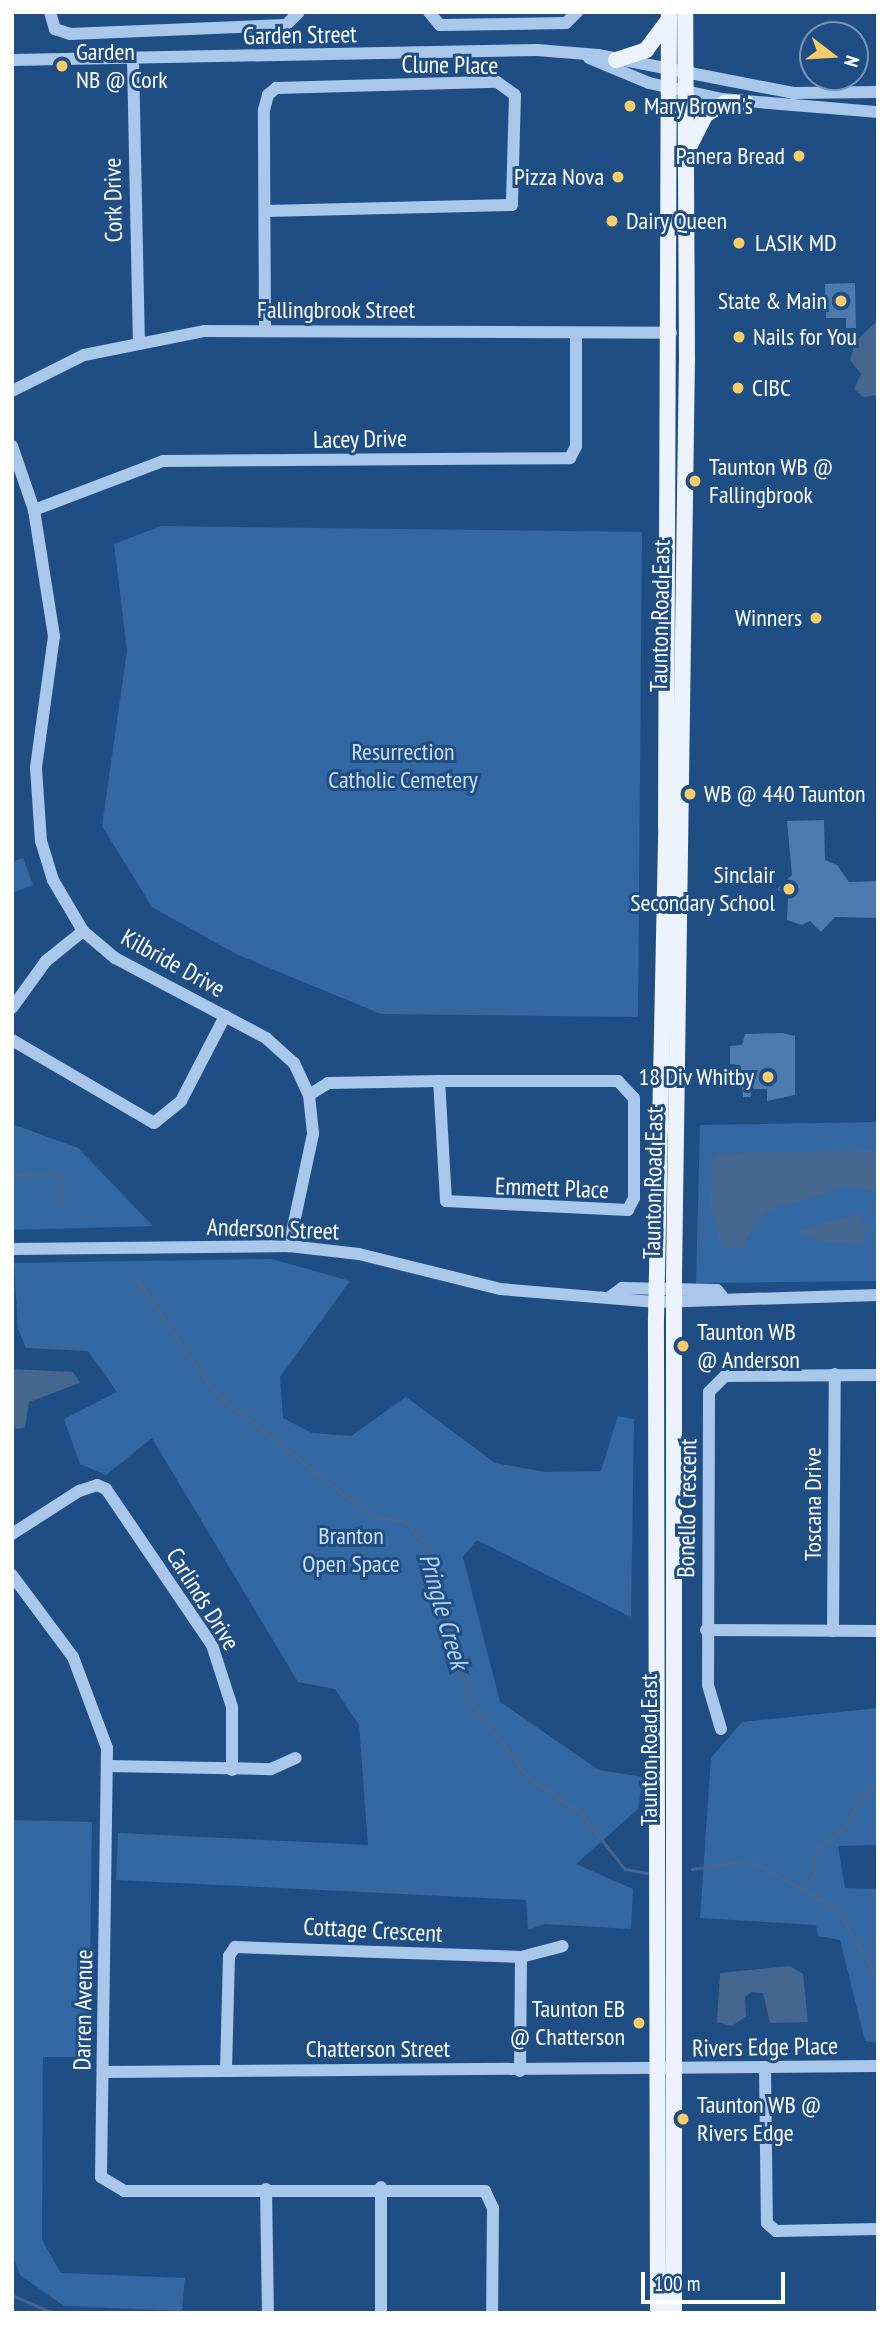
<!DOCTYPE html>
<html>
<head>
<meta charset="utf-8">
<style>
	body { margin:0 }
	#map { position:relative; width:890px; height:2325px; overflow:hidden; background:#1f4e85; font-family:"PT Sans Narrow",sans-serif }
	div>[style] { position:absolute }
	[style*='--x'] { left:calc(var(--x)*1px); top:calc(var(--y)*1px); width:calc(var(--w)*1px); rotate:calc(var(--a)*1deg) }
	.green>* { inset:0; background:#3368a3 }
	.water>* { inset:0; background:#45668e }
	.stream>* { height:2.5px; margin:-1.25px; padding:0 1.25px; transform-origin:1.25px; border-radius:1.25px; background:#45668e }
	.building>* { inset:0; background:#4c7bb0 }
	.minor>* { height:12px; margin:-6px; padding:0 6px; transform-origin:6px; border-radius:6px; background:#a8c7ea }
	.major>* { height:16px; margin:-8px; padding:0 8px; transform-origin:8px; border-radius:8px; background:#ecf3fe }
	.dots>* { width:19px; height:19px; translate:-50% -50%; box-sizing:border-box; border:4px solid #1f4e85; border-radius:50% }
	span { translate:-50% -50%; white-space:nowrap; text-align:center; line-height:1.15; -webkit-text-stroke:6px #1f4e85; paint-order:stroke }
	.street-label { font-size:24px; color:#fff }
	.poi-label { font-size:24px; color:#fff }
	.left { translate:0 -50%; text-align:left }
	.right { translate:-100% -50%; text-align:right }
	.park-label { font-size:24px; color:#cce1f7 }
	.water-label { font-size:26px; color:#b4d1f1; font-style:italic }
	.frame { position:absolute; inset:0; border:14px solid #fff; pointer-events:none }
	.north { position:absolute; left:799px; top:21px; width:70px; height:70px; box-sizing:border-box; background:#1f4e85; border:2px solid #7995b6; border-radius:50%; rotate:107deg; font-size:19px; font-weight:700; line-height:28px; text-align:center; color:#fff }
	.north::after { content:''; display:block; margin:auto; width:24px; height:32px; background:#f8cc68; clip-path:polygon(50% 0,100% 100%,50% 72%,0 100%) }
	.scale { position:absolute; left:641px; top:2272px; width:144px; height:32px; box-sizing:border-box; border:4px solid #fff; border-top:0; padding-left:9px; font-size:21px; line-height:24px; white-space:nowrap; color:#fff; -webkit-text-stroke:5px #1f4e85; paint-order:stroke }
</style>
</head>
<body>
<div id="map">
	<div class="green">
		<div style="clip-path:polygon(161px 526px,642px 532px,638px 1017px,381px 1014px,236px 954px,152px 907px,102px 826px,127px 651px,114px 544px)"></div>
		<div style="clip-path:polygon(23px 858px,33px 885px,12px 893px,12px 862px)"></div>
		<div style="clip-path:polygon(878px 1122px,878px 1281px,696px 1283px,700px 1125px)"></div>
		<div style="clip-path:polygon(12px 1124px,78px 1148px,153px 1226px,12px 1230px)"></div>
		<div style="clip-path:polygon(272px 1259px,350px 1281px,280px 1377px,283px 1418px,312px 1433px,351px 1436px,406px 1397px,495px 1463px,545px 1472px,601px 1471px,618px 1416px,634px 1419px,631px 1617px,477px 1540px,463px 1557px,500px 1702px,599px 1770px,643px 1777px,638px 1809px,576px 1864px,633px 1889px,631px 1929px,545px 1924px,528px 1930px,526px 1900px,116px 1880px,118px 1833px,368px 1845px,359px 1725px,335px 1689px,298px 1682px,152px 1438px,106px 1475px,80px 1464px,64px 1419px,117px 1392px,88px 1351px,26px 1348px,18px 1329px,14px 1263px)"></div>
		<div style="clip-path:polygon(878px 1708px,878px 1845px,838px 1846px,845px 1888px,878px 1889px,878px 2043px,865px 2041px,840px 1940px,818px 1936px,816px 1925px,700px 1918px,711px 1758px,742px 1722px)"></div>
		<div style="clip-path:polygon(12px 1820px,92px 1822px,89px 2057px,43px 2057px,42px 2240px,61px 2273px,185px 2278px,182px 2311px,64px 2306px,20px 2275px,12px 2253px)"></div>
	</div>
	<div class="water">
		<div style="clip-path:polygon(878px 320px,878px 395px,863px 397px,854px 389px,861px 374px,850px 360px,855px 342px)"></div>
		<div style="clip-path:polygon(878px 1150px,878px 1203px,874px 1191px,843px 1187px,765px 1212px,740px 1249px,724px 1248px,719px 1239px,710px 1207px,712px 1159px,719px 1153px)"></div>
		<div style="clip-path:polygon(859px 1213px,866px 1228px,862px 1245px,819px 1241px,798px 1231px)"></div>
		<div style="clip-path:polygon(12px 1369px,73px 1372px,80px 1383px,29px 1402px,25px 1427px,18px 1429px,12px 1427px)"></div>
		<div style="clip-path:polygon(790px 1966px,803px 1974px,808px 2022px,770px 2023px,763px 1993px,751px 1992px,745px 1997px,746px 2016px,732px 2026px,717px 2022px,720px 1973px)"></div>
	</div>
	<div class="stream">
		<div style="--x:12;--y:1175;--w:44;--a:-3.9"></div>
		<div style="--x:56;--y:1172;--w:8;--a:50"></div>
		<div style="--x:61;--y:1178;--w:27;--a:94"></div>
		<div style="--x:136;--y:1278;--w:138;--a:55.6"></div>
		<div style="--x:214;--y:1392;--w:201;--a:38.3"></div>
		<div style="--x:372;--y:1517;--w:32;--a:7"></div>
		<div style="--x:404;--y:1521;--w:30;--a:46"></div>
		<div style="--x:425;--y:1543;--w:166;--a:74"></div>
		<div style="--x:471;--y:1703;--w:95;--a:52.3"></div>
		<div style="--x:529;--y:1778;--w:61;--a:33.7"></div>
		<div style="--x:580;--y:1812;--w:73;--a:51.7"></div>
		<div style="--x:625;--y:1869;--w:22;--a:10"></div>
		<div style="--x:692;--y:1869;--w:58;--a:-9"></div>
		<div style="--x:749;--y:1860;--w:99;--a:28.9"></div>
		<div style="--x:836;--y:1908;--w:81;--a:58.7"></div>
		<div style="--x:804;--y:1891;--w:19;--a:-58"></div>
		<div style="--x:814;--y:1875;--w:24;--a:-92"></div>
		<div style="--x:813;--y:1851;--w:38;--a:-35"></div>
		<div style="--x:844;--y:1829;--w:36;--a:-63"></div>
		<div style="--x:860;--y:1797;--w:23;--a:-40"></div>
		<div style="--x:12;--y:2295;--w:45;--a:23.7"></div>
	</div>
	<div class="building">
		<div style="clip-path:polygon(855px 283px,856px 328px,846px 328px,846px 318px,826px 318px,825px 284px)"></div>
		<div style="clip-path:polygon(824px 820px,825px 860px,837px 865px,849px 882px,878px 881px,878px 918px,835px 917px,821px 932px,810px 921px,802px 925px,787px 920px,788px 899px,777px 889px,792px 875px,787px 821px)"></div>
		<div style="clip-path:polygon(782px 1033px,795px 1036px,795px 1095px,767px 1101px,767px 1089px,751px 1089px,751px 1097px,743px 1097px,740px 1065px,730px 1064px,730px 1046px,742px 1045px,745px 1034px)"></div>
	</div>
	<div class="minor">
		<div style="--x:50;--y:12;--w:18;--a:74"></div>
		<div style="--x:55;--y:29;--w:16;--a:18"></div>
		<div style="--x:70;--y:34;--w:216;--a:-2.4"></div>
		<div style="--x:286;--y:25;--w:18;--a:-45"></div>
		<div style="--x:429;--y:12;--w:17;--a:50"></div>
		<div style="--x:440;--y:25;--w:126;--a:-0.9"></div>
		<div style="--x:566;--y:23;--w:16;--a:-45"></div>
		<div style="--x:589;--y:58;--w:65;--a:22.6"></div>
		<div style="--x:649;--y:83;--w:75;--a:12.4"></div>
		<div style="--x:722;--y:99;--w:157;--a:4.8"></div>
		<div style="--x:12;--y:60;--w:525;--a:-1.09"></div>
		<div style="--x:537;--y:50;--w:61;--a:4.7"></div>
		<div style="--x:598;--y:55;--w:199;--a:11"></div>
		<div style="--x:793;--y:93;--w:85;--a:-0.7"></div>
		<div style="--x:133;--y:60;--w:280;--a:88.8"></div>
		<div style="--x:265;--y:330;--w:220;--a:-90.3"></div>
		<div style="--x:264;--y:110;--w:16;--a:-75"></div>
		<div style="--x:268;--y:95;--w:11;--a:-41"></div>
		<div style="--x:276;--y:88;--w:221;--a:-1.6"></div>
		<div style="--x:497;--y:82;--w:22;--a:36"></div>
		<div style="--x:515;--y:95;--w:110;--a:91.6"></div>
		<div style="--x:512;--y:205;--w:246;--a:178.6"></div>
		<div style="--x:12;--y:391;--w:80;--a:-26.6"></div>
		<div style="--x:84;--y:355;--w:122;--a:-11.3"></div>
		<div style="--x:204;--y:331;--w:467;--a:0.2"></div>
		<div style="--x:12;--y:446;--w:68;--a:71"></div>
		<div style="--x:34;--y:510;--w:128;--a:81"></div>
		<div style="--x:54;--y:636;--w:133;--a:97.8"></div>
		<div style="--x:36;--y:768;--w:73;--a:86.1"></div>
		<div style="--x:41;--y:841;--w:41;--a:72.9"></div>
		<div style="--x:53;--y:880;--w:59;--a:59.5"></div>
		<div style="--x:83;--y:931;--w:42;--a:40.2"></div>
		<div style="--x:115;--y:958;--w:171;--a:27.9"></div>
		<div style="--x:266;--y:1038;--w:38;--a:42"></div>
		<div style="--x:294;--y:1063;--w:35;--a:65"></div>
		<div style="--x:309;--y:1095;--w:39;--a:84"></div>
		<div style="--x:313;--y:1134;--w:115;--a:102.1"></div>
		<div style="--x:34;--y:510;--w:138;--a:-20.8"></div>
		<div style="--x:163;--y:461;--w:407;--a:-0.4"></div>
		<div style="--x:570;--y:458;--w:13;--a:-63"></div>
		<div style="--x:576;--y:446;--w:112;--a:-90"></div>
		<div style="--x:12;--y:1008;--w:58;--a:-54.1"></div>
		<div style="--x:46;--y:961;--w:48;--a:-39"></div>
		<div style="--x:12;--y:1040;--w:164;--a:30.3"></div>
		<div style="--x:154;--y:1123;--w:35;--a:-39"></div>
		<div style="--x:181;--y:1101;--w:96;--a:-62.6"></div>
		<div style="--x:309;--y:1095;--w:22;--a:-32"></div>
		<div style="--x:328;--y:1083;--w:111;--a:-1"></div>
		<div style="--x:439;--y:1081;--w:179;--a:0"></div>
		<div style="--x:618;--y:1081;--w:23;--a:47"></div>
		<div style="--x:634;--y:1098;--w:100;--a:90"></div>
		<div style="--x:634;--y:1198;--w:13;--a:117"></div>
		<div style="--x:628;--y:1210;--w:182;--a:-177.2"></div>
		<div style="--x:446;--y:1201;--w:120;--a:-93.3"></div>
		<div style="--x:12;--y:1249;--w:277;--a:-0.6"></div>
		<div style="--x:289;--y:1246;--w:70;--a:6.5"></div>
		<div style="--x:359;--y:1254;--w:145;--a:13.9"></div>
		<div style="--x:500;--y:1289;--w:157;--a:4.8"></div>
		<div style="--x:656;--y:1302;--w:222;--a:-1.8"></div>
		<div style="--x:611;--y:1296;--w:14;--a:-36"></div>
		<div style="--x:622;--y:1288;--w:95;--a:1.2"></div>
		<div style="--x:717;--y:1290;--w:8;--a:50"></div>
		<div style="--x:12;--y:1534;--w:80;--a:-32.7"></div>
		<div style="--x:79;--y:1491;--w:19;--a:-18"></div>
		<div style="--x:97;--y:1485;--w:10;--a:24"></div>
		<div style="--x:106;--y:1489;--w:189;--a:55.8"></div>
		<div style="--x:212;--y:1645;--w:65;--a:72.1"></div>
		<div style="--x:232;--y:1707;--w:63;--a:90"></div>
		<div style="--x:12;--y:1575;--w:102;--a:53.4"></div>
		<div style="--x:73;--y:1657;--w:97;--a:69.5"></div>
		<div style="--x:107;--y:1748;--w:429;--a:90.8"></div>
		<div style="--x:101;--y:2177;--w:27;--a:31"></div>
		<div style="--x:124;--y:2191;--w:361;--a:0"></div>
		<div style="--x:485;--y:2191;--w:19;--a:65"></div>
		<div style="--x:493;--y:2208;--w:105;--a:90.5"></div>
		<div style="--x:706;--y:1630;--w:172;--a:0.3"></div>
		<div style="--x:833;--y:1631;--w:257;--a:-89.6"></div>
		<div style="--x:721;--y:1729;--w:46;--a:-106.5"></div>
		<div style="--x:708;--y:1685;--w:293;--a:-89.8"></div>
		<div style="--x:709;--y:1392;--w:23;--a:-45"></div>
		<div style="--x:725;--y:1376;--w:153;--a:-0.4"></div>
		<div style="--x:108;--y:1766;--w:163;--a:1.1"></div>
		<div style="--x:271;--y:1769;--w:27;--a:-24"></div>
		<div style="--x:765;--y:2068;--w:155;--a:89.3"></div>
		<div style="--x:767;--y:2223;--w:12;--a:42"></div>
		<div style="--x:776;--y:2231;--w:102;--a:-1.1"></div>
		<div style="--x:226;--y:2070;--w:114;--a:-88.5"></div>
		<div style="--x:229;--y:1956;--w:11;--a:-56"></div>
		<div style="--x:235;--y:1947;--w:286;--a:2"></div>
		<div style="--x:521;--y:1957;--w:43;--a:-14.7"></div>
		<div style="--x:520;--y:2071;--w:114;--a:-89.5"></div>
		<div style="--x:103;--y:2072;--w:775;--a:-0.44"></div>
		<div style="--x:381;--y:2187;--w:126;--a:90"></div>
		<div style="--x:266;--y:2189;--w:124;--a:89.1"></div>
	</div>
	<div class="major">
		<div style="--x:616;--y:60;--w:32;--a:-18"></div>
		<div style="--x:646;--y:50;--w:38;--a:-53"></div>
		<div style="--x:690;--y:145;--w:34;--a:-63"></div>
		<div style="--x:705;--y:115;--w:23;--a:-31"></div>
		<div style="--x:725;--y:103;--w:21;--a:0"></div>
		<div style="--x:658;--y:2313;--w:994;--a:-90.12"></div>
		<div style="--x:656;--y:1319;--w:493;--a:-88.8"></div>
		<div style="--x:666;--y:826;--w:814;--a:-89.79"></div>
		<div style="--x:674;--y:2313;--w:1038;--a:-90"></div>
		<div style="--x:674;--y:1275;--w:915;--a:-89.19"></div>
		<div style="--x:687;--y:360;--w:348;--a:-90.3"></div>
	</div>
	<div class="dots">
		<div style="left:62px;top:66px;background:#f8cc68"></div>
		<div style="left:630px;top:106px;background:#f8cc68"></div>
		<div style="left:799px;top:156px;background:#f8cc68"></div>
		<div style="left:618px;top:177px;background:#f8cc68"></div>
		<div style="left:612px;top:221px;background:#f8cc68"></div>
		<div style="left:739px;top:243px;background:#f8cc68"></div>
		<div style="left:841px;top:301px;background:#f8cc68"></div>
		<div style="left:739px;top:337px;background:#f8cc68"></div>
		<div style="left:738px;top:388px;background:#f8cc68"></div>
		<div style="left:695px;top:481px;background:#f8cc68"></div>
		<div style="left:816px;top:618px;background:#f8cc68"></div>
		<div style="left:690px;top:794px;background:#f8cc68"></div>
		<div style="left:789px;top:889px;background:#f8cc68"></div>
		<div style="left:768px;top:1077px;background:#f8cc68"></div>
		<div style="left:683px;top:1346px;background:#f8cc68"></div>
		<div style="left:639px;top:2023px;background:#f8cc68"></div>
		<div style="left:683px;top:2119px;background:#f8cc68"></div>
	</div>
	<div class="street-label">
		<span style="left:300px;top:35px;rotate:-1deg">Garden Street</span>
		<span style="left:450px;top:65px;rotate:1deg">Clune Place</span>
		<span style="left:113px;top:200px;rotate:-91deg">Cork Drive</span>
		<span style="left:336px;top:310px">Fallingbrook Street</span>
		<span style="left:360px;top:439px;rotate:-1deg">Lacey Drive</span>
		<span style="left:660px;top:616px;rotate:-89deg">Taunton Road East</span>
		<span style="left:173px;top:963px;rotate:29deg">Kilbride Drive</span>
		<span style="left:653px;top:1183px;rotate:-89deg">Taunton Road East</span>
		<span style="left:552px;top:1188px;rotate:2deg">Emmett Place</span>
		<span style="left:273px;top:1229px;rotate:2deg">Anderson Street</span>
		<span style="left:813px;top:1504px;rotate:-90deg">Toscana Drive</span>
		<span style="left:687px;top:1508px;rotate:-89deg">Bonello Crescent</span>
		<span style="left:203px;top:1599px;rotate:58deg">Carlinds Drive</span>
		<span style="left:649px;top:1750px;rotate:-90deg">Taunton Road East</span>
		<span style="left:373px;top:1930px;rotate:3deg">Cottage Crescent</span>
		<span style="left:83px;top:2010px;rotate:-89deg">Darren Avenue</span>
		<span style="left:765px;top:2047px;rotate:-1deg">Rivers Edge Place</span>
		<span style="left:378px;top:2049px">Chatterson Street</span>
	</div>
	<div class="poi-label">
		<span class="left" style="left:76px;top:66px">Garden<br>NB @ Cork</span>
		<span class="left" style="left:644px;top:106px">Mary Brown's</span>
		<span class="right" style="left:785px;top:156px">Panera Bread</span>
		<span class="right" style="left:604px;top:177px">Pizza Nova</span>
		<span class="left" style="left:626px;top:221px">Dairy Queen</span>
		<span class="left" style="left:755px;top:243px">LASIK MD</span>
		<span class="right" style="left:827px;top:301px">State &amp; Main</span>
		<span class="left" style="left:753px;top:337px">Nails for You</span>
		<span class="left" style="left:752px;top:388px">CIBC</span>
		<span class="left" style="left:709px;top:481px">Taunton WB @<br>Fallingbrook</span>
		<span class="right" style="left:802px;top:618px">Winners</span>
		<span class="left" style="left:704px;top:794px">WB @ 440 Taunton</span>
		<span class="right" style="left:775px;top:889px">Sinclair<br>Secondary School</span>
		<span class="right" style="left:754px;top:1077px">18 Div Whitby</span>
		<span class="left" style="left:697px;top:1346px">Taunton WB<br>@ Anderson</span>
		<span class="right" style="left:625px;top:2023px">Taunton EB<br>@ Chatterson</span>
		<span class="left" style="left:697px;top:2119px">Taunton WB @<br>Rivers Edge</span>
	</div>
	<div class="park-label">
		<span style="left:403px;top:766px">Resurrection<br>Catholic Cemetery</span>
		<span style="left:351px;top:1550px">Branton<br>Open Space</span>
	</div>
	<div class="water-label">
		<span style="left:444px;top:1611px;rotate:74deg">Pringle Creek</span>
	</div>
	<div class="frame"></div>
	<div class="north">N</div>
	<div class="scale">100 m</div>
</div>
</body>
</html>
